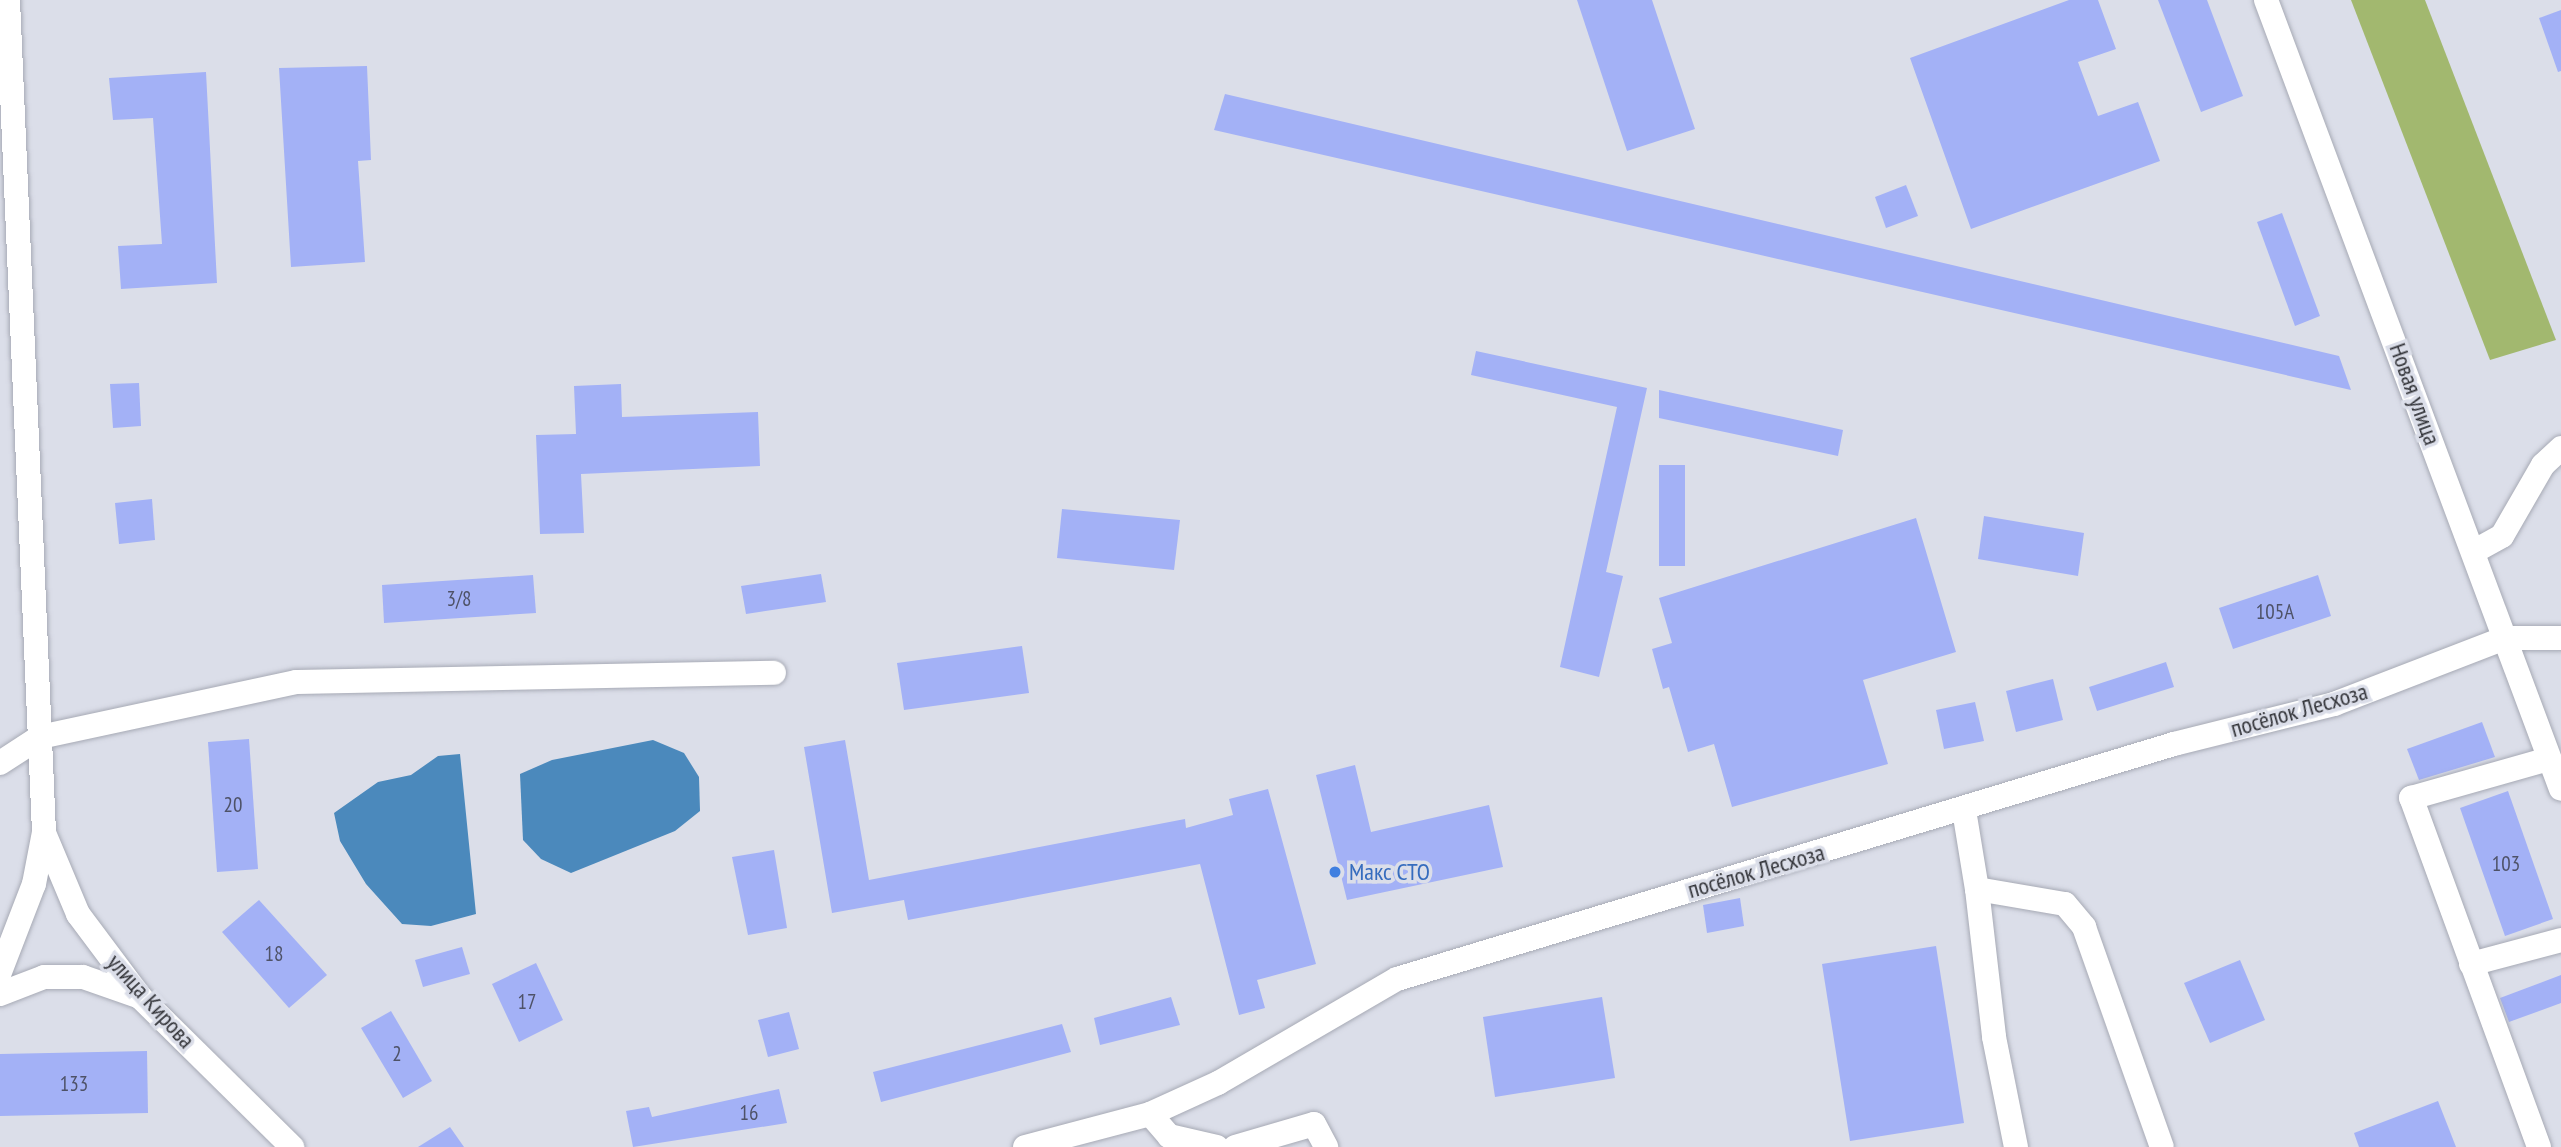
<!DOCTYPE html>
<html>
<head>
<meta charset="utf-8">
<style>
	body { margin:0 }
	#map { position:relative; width:2561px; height:1147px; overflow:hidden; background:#dbdee9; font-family:"PT Sans Narrow",sans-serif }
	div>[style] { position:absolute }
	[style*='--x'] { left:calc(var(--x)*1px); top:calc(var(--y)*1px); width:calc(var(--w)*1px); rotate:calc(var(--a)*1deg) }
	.forest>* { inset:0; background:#a2b86f }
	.water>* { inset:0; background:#4b89bc }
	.building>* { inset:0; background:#a3b1f6 }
	.roads { filter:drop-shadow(0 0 2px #a7aab5) drop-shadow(0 0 2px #a7aab5) }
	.minor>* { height:24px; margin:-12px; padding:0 12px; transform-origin:12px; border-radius:12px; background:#fff }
	.dots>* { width:19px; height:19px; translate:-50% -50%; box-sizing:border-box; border:4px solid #dbdee9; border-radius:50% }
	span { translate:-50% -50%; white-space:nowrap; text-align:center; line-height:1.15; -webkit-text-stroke:7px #dbdee9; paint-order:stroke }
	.number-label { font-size:21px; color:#4e5267 }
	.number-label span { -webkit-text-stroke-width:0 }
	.street-label { font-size:24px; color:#313237 }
	.shop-label { font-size:24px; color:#366cbe }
	.left { translate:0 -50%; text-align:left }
</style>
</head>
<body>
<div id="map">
	<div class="forest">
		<div style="clip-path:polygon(2351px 0,2425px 0,2556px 340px,2490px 360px)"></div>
	</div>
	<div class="water">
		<div style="clip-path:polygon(653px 740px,684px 753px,699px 777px,700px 811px,675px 831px,571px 873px,541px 859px,523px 840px,520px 774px,552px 760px)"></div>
		<div style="clip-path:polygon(460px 754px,476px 914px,431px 926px,402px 924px,366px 884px,340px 841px,334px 813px,378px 782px,411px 775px,438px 756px)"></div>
	</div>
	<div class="building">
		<div style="clip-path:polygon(1577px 0,1652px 0,1695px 129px,1627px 151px)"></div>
		<div style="clip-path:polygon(2069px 0,2098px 0,2116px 49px,2078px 62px,2098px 116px,2138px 102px,2160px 161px,1971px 229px,1910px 58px)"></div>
		<div style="clip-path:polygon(2158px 0,2207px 0,2243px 96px,2201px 112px)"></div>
		<div style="clip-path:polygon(2561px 10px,2561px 71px,2558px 72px,2539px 18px)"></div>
		<div style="clip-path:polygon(367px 66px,371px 160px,358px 161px,365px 262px,291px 267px,279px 68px)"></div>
		<div style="clip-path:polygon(206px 72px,217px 283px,121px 289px,118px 246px,162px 244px,153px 118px,113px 120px,109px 78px)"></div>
		<div style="clip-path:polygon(1225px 94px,2339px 356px,2351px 390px,1214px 130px)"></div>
		<div style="clip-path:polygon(1906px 185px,1918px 216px,1886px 228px,1875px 197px)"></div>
		<div style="clip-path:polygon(2282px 213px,2320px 316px,2295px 326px,2257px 222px)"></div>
		<div style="clip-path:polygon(1476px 351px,1647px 388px,1606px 572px,1623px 576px,1599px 677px,1560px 667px,1617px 407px,1471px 375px)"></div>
		<div style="clip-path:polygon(139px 383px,141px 426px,113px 428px,110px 384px)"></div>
		<div style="clip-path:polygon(621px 384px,622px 417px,758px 412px,760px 466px,581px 474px,584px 533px,540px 534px,536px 435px,576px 434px,574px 386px)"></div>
		<div style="clip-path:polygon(1659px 390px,1843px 430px,1838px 456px,1659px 418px)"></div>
		<div style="clip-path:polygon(1659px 465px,1685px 465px,1685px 566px,1659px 566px)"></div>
		<div style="clip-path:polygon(152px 499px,155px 540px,119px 544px,115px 503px)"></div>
		<div style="clip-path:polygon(1062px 509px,1180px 520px,1174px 570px,1057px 558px)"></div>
		<div style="clip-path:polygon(1984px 516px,2084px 533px,2078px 576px,1978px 559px)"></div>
		<div style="clip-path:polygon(1916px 518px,1956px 652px,1863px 680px,1888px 764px,1732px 807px,1714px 744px,1688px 752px,1669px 687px,1663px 689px,1652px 649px,1672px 643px,1659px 598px)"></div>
		<div style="clip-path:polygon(821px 574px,826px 602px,746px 614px,741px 586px)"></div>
		<div style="clip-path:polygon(533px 575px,536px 613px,384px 623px,382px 585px)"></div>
		<div style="clip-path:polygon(2318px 575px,2331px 616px,2233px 649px,2219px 608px)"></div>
		<div style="clip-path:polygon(1022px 646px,1029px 693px,904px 710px,897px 663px)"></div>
		<div style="clip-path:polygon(2166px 662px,2174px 687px,2097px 711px,2089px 687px)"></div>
		<div style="clip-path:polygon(2053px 679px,2063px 720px,2016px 732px,2006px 691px)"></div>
		<div style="clip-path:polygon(1975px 702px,1984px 741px,1944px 749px,1936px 710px)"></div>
		<div style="clip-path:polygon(2482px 722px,2495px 757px,2419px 780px,2407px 749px)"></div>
		<div style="clip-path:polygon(249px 739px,258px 869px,217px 872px,208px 742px)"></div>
		<div style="clip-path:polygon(845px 740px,869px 880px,1185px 819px,1186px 828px,1233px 815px,1229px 799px,1268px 789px,1316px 964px,1257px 980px,1265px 1008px,1239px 1015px,1200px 864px,908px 920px,904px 900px,832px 913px,804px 747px)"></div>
		<div style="clip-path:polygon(1355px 765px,1371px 832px,1489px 805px,1503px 867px,1347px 900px,1316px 775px)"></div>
		<div style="clip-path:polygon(2508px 791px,2553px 919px,2505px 936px,2460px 808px)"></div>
		<div style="clip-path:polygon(774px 850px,787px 928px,748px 935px,732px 857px)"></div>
		<div style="clip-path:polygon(1740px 898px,1744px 926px,1707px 933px,1703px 905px)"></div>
		<div style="clip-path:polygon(259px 900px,327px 975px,289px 1008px,222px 932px)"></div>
		<div style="clip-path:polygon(1936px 946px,1964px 1123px,1850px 1141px,1822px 964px)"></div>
		<div style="clip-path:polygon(462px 947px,470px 974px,423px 987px,415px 960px)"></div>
		<div style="clip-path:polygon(2240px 960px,2265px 1020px,2210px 1043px,2184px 983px)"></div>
		<div style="clip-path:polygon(536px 963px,563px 1020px,519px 1042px,492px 984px)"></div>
		<div style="clip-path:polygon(2561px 975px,2561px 1003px,2509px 1022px,2500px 998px)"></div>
		<div style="clip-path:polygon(1171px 997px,1180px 1025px,1100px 1045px,1094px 1018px)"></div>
		<div style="clip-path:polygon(1602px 997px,1615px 1078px,1495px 1097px,1483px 1017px)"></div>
		<div style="clip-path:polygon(391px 1011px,432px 1081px,403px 1098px,361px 1028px)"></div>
		<div style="clip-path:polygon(789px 1012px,799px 1049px,768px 1057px,758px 1020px)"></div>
		<div style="clip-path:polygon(1062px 1024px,1071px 1052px,881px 1102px,873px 1072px)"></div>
		<div style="clip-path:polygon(147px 1051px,148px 1113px,0 1116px,0 1054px)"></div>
		<div style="clip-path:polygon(779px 1089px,787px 1123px,633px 1147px,626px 1111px,649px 1107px,652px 1117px)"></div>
		<div style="clip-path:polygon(2438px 1101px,2456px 1147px,2359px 1147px,2354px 1133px)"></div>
		<div style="clip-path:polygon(450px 1127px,464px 1147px,418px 1147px)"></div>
	</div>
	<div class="roads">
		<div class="minor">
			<div style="--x:2266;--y:0;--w:842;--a:69.5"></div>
			<div style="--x:2473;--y:552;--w:33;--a:-29"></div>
			<div style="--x:2502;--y:536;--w:82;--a:-60"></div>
			<div style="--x:2543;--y:465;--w:25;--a:-43"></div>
			<div style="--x:0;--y:763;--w:48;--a:-33"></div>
			<div style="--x:40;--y:737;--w:262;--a:-12.1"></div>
			<div style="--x:296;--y:682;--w:478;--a:-1.1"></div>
			<div style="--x:1964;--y:810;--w:80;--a:80.7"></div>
			<div style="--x:1977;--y:889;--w:89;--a:9.7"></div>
			<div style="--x:2065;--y:904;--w:30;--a:50"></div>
			<div style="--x:2084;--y:927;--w:233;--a:70.5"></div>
			<div style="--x:44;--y:833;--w:88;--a:67.2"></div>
			<div style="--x:78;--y:914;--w:104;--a:53.2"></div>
			<div style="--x:140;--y:997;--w:214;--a:44.6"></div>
			<div style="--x:1977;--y:889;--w:149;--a:83.4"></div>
			<div style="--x:1994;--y:1037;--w:112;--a:78.7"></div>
			<div style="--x:2471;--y:964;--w:93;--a:-14.9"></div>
			<div style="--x:0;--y:972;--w:94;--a:-68.9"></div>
			<div style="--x:34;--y:884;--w:53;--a:-79.1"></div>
			<div style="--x:44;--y:832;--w:833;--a:-92.48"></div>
			<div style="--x:0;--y:994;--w:47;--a:-21.1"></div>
			<div style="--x:44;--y:977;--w:39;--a:0"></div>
			<div style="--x:83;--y:977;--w:60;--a:19.3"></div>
			<div style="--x:1150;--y:1114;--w:29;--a:49"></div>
			<div style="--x:1169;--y:1136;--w:49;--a:12.9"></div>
			<div style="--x:1025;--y:1147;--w:129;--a:-14.8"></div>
			<div style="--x:1150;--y:1114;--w:75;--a:-24.5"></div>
			<div style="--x:1218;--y:1083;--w:207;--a:-30.2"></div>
			<div style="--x:1397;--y:979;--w:812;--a:-16.83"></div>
			<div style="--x:2174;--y:744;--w:165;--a:-14"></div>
			<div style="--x:2334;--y:704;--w:183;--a:-21.1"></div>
			<div style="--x:2505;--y:638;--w:56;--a:0"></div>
			<div style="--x:1235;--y:1147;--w:82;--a:-16.2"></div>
			<div style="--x:1314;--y:1124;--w:26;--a:62"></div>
			<div style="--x:2539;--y:1147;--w:372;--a:-110.1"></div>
			<div style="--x:2411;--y:798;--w:143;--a:-15.8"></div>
		</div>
	</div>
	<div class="dots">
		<div style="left:1335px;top:872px;background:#3f7fe0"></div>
	</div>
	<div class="number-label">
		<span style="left:459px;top:599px">3/8</span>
		<span style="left:2275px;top:612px">105А</span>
		<span style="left:233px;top:805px">20</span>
		<span style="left:2506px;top:864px">103</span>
		<span style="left:274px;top:954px">18</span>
		<span style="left:527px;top:1002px">17</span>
		<span style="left:397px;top:1054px">2</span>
		<span style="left:74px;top:1084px">133</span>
		<span style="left:749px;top:1113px">16</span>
	</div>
	<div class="street-label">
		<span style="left:2415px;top:394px;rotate:70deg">Новая улица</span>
		<span style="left:2299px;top:710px;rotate:-16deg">посёлок Лесхоза</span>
		<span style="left:1756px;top:871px;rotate:-16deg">посёлок Лесхоза</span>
		<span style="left:151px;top:1001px;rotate:48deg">улица Кирова</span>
	</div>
	<div class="shop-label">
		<span class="left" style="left:1349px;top:872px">Макс СТО</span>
	</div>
</div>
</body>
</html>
